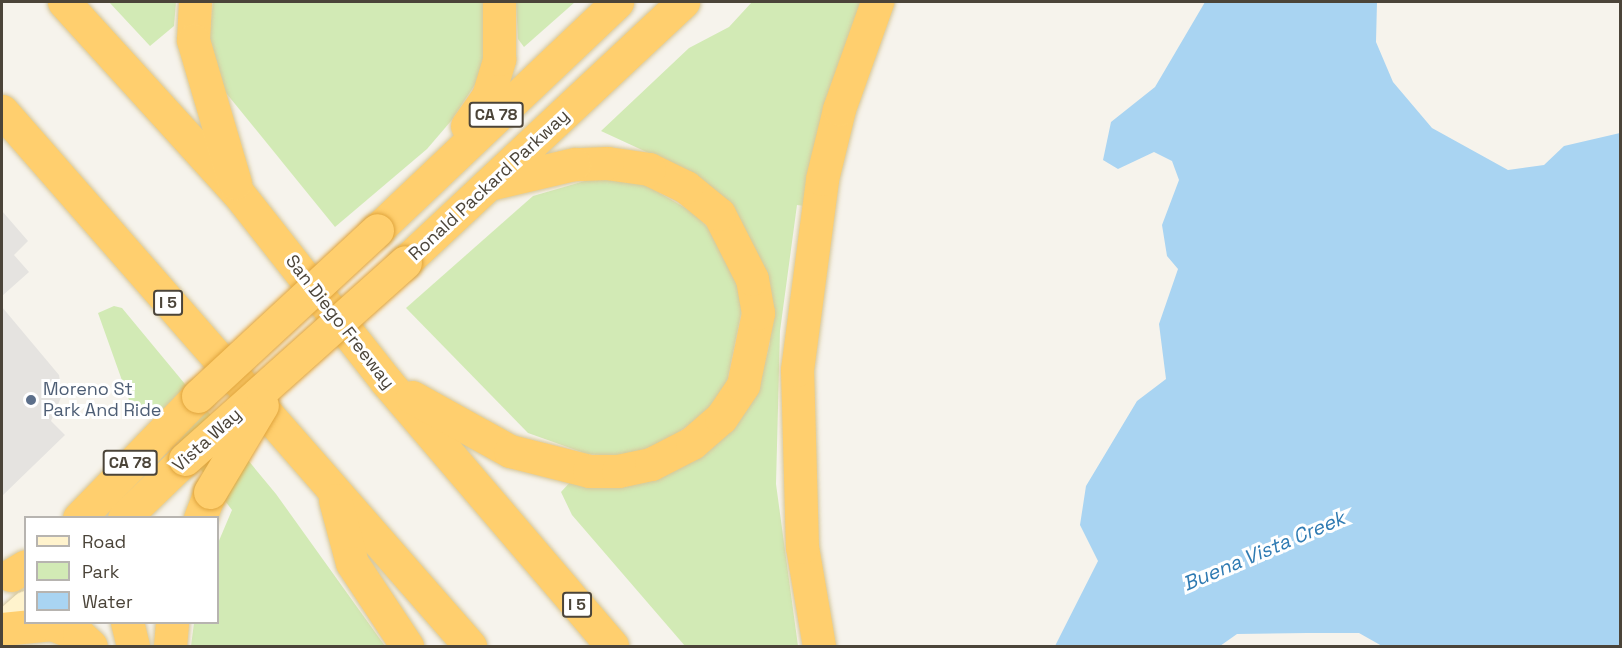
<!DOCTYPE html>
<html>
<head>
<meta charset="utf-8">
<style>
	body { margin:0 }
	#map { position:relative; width:1622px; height:648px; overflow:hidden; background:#f6f3ec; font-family:"Space Grotesk",sans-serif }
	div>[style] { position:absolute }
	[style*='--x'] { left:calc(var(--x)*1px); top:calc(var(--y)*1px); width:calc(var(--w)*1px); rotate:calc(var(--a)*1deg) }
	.green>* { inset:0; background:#d2eab5 }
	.parking>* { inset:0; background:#e5e3e0 }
	.water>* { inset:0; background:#a9d4f2 }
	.roads { filter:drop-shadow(0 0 2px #d6c79b) drop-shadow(0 0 2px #d6c79b) }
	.secondary>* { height:33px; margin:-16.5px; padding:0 16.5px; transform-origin:16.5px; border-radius:16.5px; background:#fff3cd }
	.motorway>* { height:33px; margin:-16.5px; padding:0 16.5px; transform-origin:16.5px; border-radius:16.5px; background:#ffcf6e }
	.bridges { filter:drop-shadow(0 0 2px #e0a43c) drop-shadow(0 0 2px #e0a43c) }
	.motorway-bridge>* { height:33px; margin:-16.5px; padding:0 16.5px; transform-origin:16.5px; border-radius:16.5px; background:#ffcf6e }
	.dots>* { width:16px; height:16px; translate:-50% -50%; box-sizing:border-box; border:3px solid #fff; border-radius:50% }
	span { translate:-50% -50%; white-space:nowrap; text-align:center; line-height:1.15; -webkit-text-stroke:6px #fff; paint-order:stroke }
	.shield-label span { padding:2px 4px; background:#fff; border:2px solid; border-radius:4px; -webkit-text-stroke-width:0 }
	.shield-label { font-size:16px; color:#4b4439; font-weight:700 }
	.street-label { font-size:18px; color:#4b4439 }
	.service-label { font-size:18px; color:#4e5e75 }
	.left { translate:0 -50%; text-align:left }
	.water-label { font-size:20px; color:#2e7ab2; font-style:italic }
	.frame { position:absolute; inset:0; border:3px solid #4b4439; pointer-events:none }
	.legend { position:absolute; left:24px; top:516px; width:195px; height:108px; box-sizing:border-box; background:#fff; border:2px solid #b7b4b0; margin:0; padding:8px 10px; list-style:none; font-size:18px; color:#4b4439 }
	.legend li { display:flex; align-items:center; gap:12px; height:30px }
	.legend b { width:30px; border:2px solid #b7b4b0 }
</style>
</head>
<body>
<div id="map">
	<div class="green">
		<div style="clip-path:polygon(109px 2px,176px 2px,174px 26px,150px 46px)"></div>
		<div style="clip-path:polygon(213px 2px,484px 2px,487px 42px,478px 80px,451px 121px,427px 149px,335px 227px,222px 88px,209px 38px)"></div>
		<div style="clip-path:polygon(516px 2px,575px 2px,524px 47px,518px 39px)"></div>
		<div style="clip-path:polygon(752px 2px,862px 2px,805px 206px,797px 205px,780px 331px,776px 484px,798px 646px,685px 646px,572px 515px,561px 492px,572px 480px,665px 474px,682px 467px,731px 430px,760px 382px,770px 343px,769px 282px,732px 206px,694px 174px,601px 131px,689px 48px,729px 27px)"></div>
		<div style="clip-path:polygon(595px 178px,646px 185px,694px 213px,710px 230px,738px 287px,742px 309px,727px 382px,708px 411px,671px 438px,626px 457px,587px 454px,528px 433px,406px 308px,533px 196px)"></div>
		<div style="clip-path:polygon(114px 306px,122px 308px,276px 494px,385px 646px,191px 646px,194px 623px,218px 622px,218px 543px,232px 510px,150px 404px,135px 417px,98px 313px)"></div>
	</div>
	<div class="parking">
		<div style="clip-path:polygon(2px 211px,28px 241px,14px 255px,29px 272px,2px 296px)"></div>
		<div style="clip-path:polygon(2px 307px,59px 375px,62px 395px,51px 421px,65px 435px,2px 496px)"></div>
	</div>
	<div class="water">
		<div style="clip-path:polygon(1205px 2px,1377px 2px,1376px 42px,1393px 82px,1432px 128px,1508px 170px,1544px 165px,1564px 146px,1620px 133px,1620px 646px,1382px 646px,1359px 633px,1307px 633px,1237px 634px,1220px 646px,1055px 646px,1098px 561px,1080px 525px,1086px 486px,1137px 401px,1166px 379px,1159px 324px,1178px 269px,1167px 256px,1162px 225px,1179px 180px,1172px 161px,1154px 152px,1118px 169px,1103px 160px,1111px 122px,1155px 87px)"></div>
	</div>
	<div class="roads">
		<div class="secondary">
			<div style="--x:2;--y:628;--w:32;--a:-41"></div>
		</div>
		<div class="motorway">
			<div style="--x:64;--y:2;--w:258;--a:47.7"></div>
			<div style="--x:238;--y:193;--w:239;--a:51.8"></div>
			<div style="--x:386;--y:381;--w:348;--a:49.5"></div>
			<div style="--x:195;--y:2;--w:38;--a:93"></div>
			<div style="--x:193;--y:40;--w:149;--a:73.6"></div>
			<div style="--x:2;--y:111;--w:711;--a:48.82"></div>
			<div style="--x:467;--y:126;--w:37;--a:-55"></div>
			<div style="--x:488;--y:96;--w:39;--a:-73"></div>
			<div style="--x:499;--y:59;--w:57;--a:-90"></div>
			<div style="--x:377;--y:230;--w:331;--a:-43.5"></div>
			<div style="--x:405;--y:262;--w:381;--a:-43.1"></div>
			<div style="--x:412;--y:397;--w:112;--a:28.9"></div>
			<div style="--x:510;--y:451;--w:81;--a:14.2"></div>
			<div style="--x:589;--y:471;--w:29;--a:0"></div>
			<div style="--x:618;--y:471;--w:34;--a:-12"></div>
			<div style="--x:651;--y:464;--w:46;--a:-27.1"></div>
			<div style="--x:692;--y:443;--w:38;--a:-41"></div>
			<div style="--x:721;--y:418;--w:40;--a:-56"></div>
			<div style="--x:743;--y:385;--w:74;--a:-78.2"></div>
			<div style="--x:758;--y:313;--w:35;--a:-100"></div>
			<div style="--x:752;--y:279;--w:73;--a:-116.9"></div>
			<div style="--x:719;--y:214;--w:43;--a:-140.7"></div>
			<div style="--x:686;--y:187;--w:41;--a:-154.1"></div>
			<div style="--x:649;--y:169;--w:42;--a:-171.9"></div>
			<div style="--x:607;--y:163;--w:33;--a:178"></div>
			<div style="--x:574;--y:164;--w:87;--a:166.8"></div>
			<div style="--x:335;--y:500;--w:65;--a:74.9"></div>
			<div style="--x:352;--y:563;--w:100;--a:56.5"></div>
			<div style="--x:79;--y:518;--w:170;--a:-45.7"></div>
			<div style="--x:124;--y:518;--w:85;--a:-44"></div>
			<div style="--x:200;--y:518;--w:28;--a:-69"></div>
			<div style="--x:11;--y:575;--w:17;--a:-31"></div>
			<div style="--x:127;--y:622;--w:25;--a:76"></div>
			<div style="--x:2;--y:629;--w:50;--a:-5.7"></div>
			<div style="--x:52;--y:624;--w:29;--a:22"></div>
			<div style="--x:79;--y:635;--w:16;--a:43"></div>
			<div style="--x:170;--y:646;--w:24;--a:-85"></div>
			<div style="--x:819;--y:646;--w:100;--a:-99.7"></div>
			<div style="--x:802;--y:547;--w:177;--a:-91.6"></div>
			<div style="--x:797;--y:370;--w:193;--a:-82.5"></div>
			<div style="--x:822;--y:179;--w:72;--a:-76.3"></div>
			<div style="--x:839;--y:109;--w:114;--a:-70.4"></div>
		</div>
	</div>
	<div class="bridges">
		<div class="motorway-bridge">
			<div style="--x:198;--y:396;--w:244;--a:-42.8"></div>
			<div style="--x:185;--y:459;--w:295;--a:-41.8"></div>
			<div style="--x:210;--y:492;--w:101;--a:-59.1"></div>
		</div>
	</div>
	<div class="dots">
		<div style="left:31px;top:400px;background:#5c6f8a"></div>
	</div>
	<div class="shield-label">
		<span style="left:496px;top:115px">CA 78</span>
		<span style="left:168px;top:303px">I 5</span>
		<span style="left:130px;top:463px">CA 78</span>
		<span style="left:577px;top:605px">I 5</span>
	</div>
	<div class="street-label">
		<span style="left:489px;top:185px;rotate:-43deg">Ronald Packard Parkway</span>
		<span style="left:340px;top:322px;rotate:52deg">San Diego Freeway</span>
		<span style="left:207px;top:440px;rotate:-42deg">Vista Way</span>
	</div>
	<div class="service-label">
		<span class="left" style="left:43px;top:400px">Moreno St<br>Park And Ride</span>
	</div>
	<div class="water-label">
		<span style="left:1264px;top:551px;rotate:-23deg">Buena Vista Creek</span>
	</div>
	<div class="frame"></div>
	<ul class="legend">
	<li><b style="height:8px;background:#fff3cd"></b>Road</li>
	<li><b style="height:16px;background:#d2eab5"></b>Park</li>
	<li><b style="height:16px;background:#a9d4f2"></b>Water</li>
	</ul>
</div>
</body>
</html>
